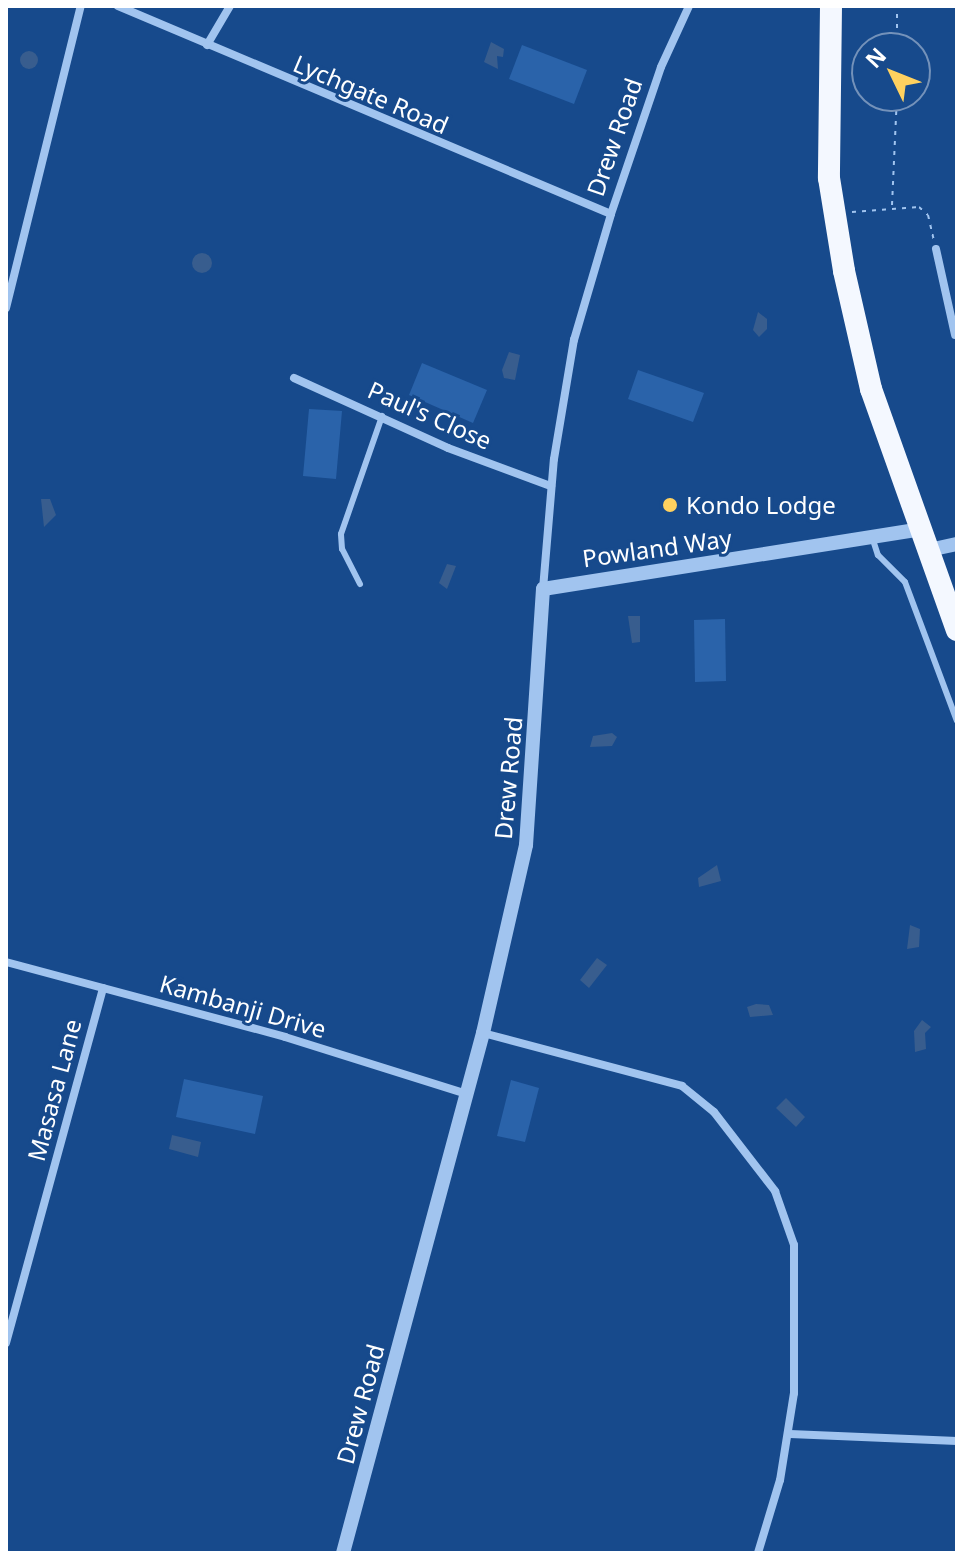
<!DOCTYPE html>
<html>
<head>
<meta charset="utf-8">
<style>
	body { margin:0 }
	#map { position:relative; width:963px; height:1559px; overflow:hidden; background:#174a8c; font-family:"Noto Sans",sans-serif }
	div>[style] { position:absolute }
	[style*='--x'] { left:calc(var(--x)*1px); top:calc(var(--y)*1px); width:calc(var(--w)*1px); rotate:calc(var(--a)*1deg) }
	.green>* { inset:0; background:#2a63aa }
	.water>* { inset:0; background:#385d8e }
	.round { border-radius:50% }
	.path>* { height:2px; margin-top:-1px; transform-origin:0; background:repeating-linear-gradient(90deg,#a1c4ef 0 4px,transparent 0 10px) }
	.service>* { height:6px; margin:-3px; padding:0 3px; transform-origin:3px; border-radius:3px; background:#a1c4ef }
	.minor>* { height:8px; margin:-4px; padding:0 4px; transform-origin:4px; border-radius:4px; background:#a1c4ef }
	.tertiary>* { height:14px; margin:-7px; padding:0 7px; transform-origin:7px; border-radius:7px; background:#a1c4ef }
	.trunk>* { height:22px; margin:-11px; padding:0 11px; transform-origin:11px; border-radius:11px; background:#f4f8ff }
	.dots>* { width:22px; height:22px; translate:-50% -50%; box-sizing:border-box; border:4px solid #174a8c; border-radius:50% }
	span { translate:-50% -50%; white-space:nowrap; text-align:center; line-height:1.15; -webkit-text-stroke:6px #174a8c; paint-order:stroke }
	.street-label { font-size:24px; color:#fff }
	.poi-label { font-size:24px; color:#fff }
	.left { translate:0 -50%; text-align:left }
	.frame { position:absolute; inset:0; border:8px solid #fff; pointer-events:none }
	.north { position:absolute; left:851px; top:32px; width:80px; height:80px; box-sizing:border-box; background:#174a8c; border:2px solid #7492ba; border-radius:50%; rotate:313deg; font-size:22px; font-weight:700; line-height:32px; text-align:center; color:#fff }
	.north::after { content:''; display:block; margin:auto; width:28px; height:36px; background:#ffd15f; clip-path:polygon(50% 0,100% 100%,50% 72%,0 100%) }
</style>
</head>
<body>
<div id="map">
	<div class="green">
		<div style="clip-path:polygon(522px 45px,587px 70px,574px 104px,509px 79px)"></div>
		<div style="clip-path:polygon(422px 363px,487px 390px,473px 423px,409px 395px)"></div>
		<div style="clip-path:polygon(638px 370px,704px 393px,693px 422px,628px 399px)"></div>
		<div style="clip-path:polygon(309px 409px,342px 411px,336px 479px,303px 476px)"></div>
		<div style="clip-path:polygon(725px 619px,726px 681px,695px 682px,694px 620px)"></div>
		<div style="clip-path:polygon(184px 1079px,263px 1096px,255px 1134px,176px 1117px)"></div>
		<div style="clip-path:polygon(511px 1080px,539px 1088px,525px 1142px,497px 1136px)"></div>
	</div>
	<div class="water">
		<div style="clip-path:polygon(491px 42px,504px 49px,503px 57px,497px 56px,498px 69px,484px 62px)"></div>
		<div class="round" style="left:20px;top:51px;width:18px;height:18px"></div>
		<div class="round" style="left:192px;top:253px;width:20px;height:20px"></div>
		<div style="clip-path:polygon(758px 312px,767px 319px,767px 329px,759px 337px,753px 330px)"></div>
		<div style="clip-path:polygon(509px 352px,520px 355px,515px 380px,504px 378px,502px 370px)"></div>
		<div style="clip-path:polygon(41px 499px,50px 499px,56px 515px,44px 527px)"></div>
		<div style="clip-path:polygon(447px 564px,456px 566px,447px 589px,439px 583px)"></div>
		<div style="clip-path:polygon(628px 616px,640px 616px,640px 642px,632px 643px)"></div>
		<div style="clip-path:polygon(612px 733px,617px 737px,612px 746px,590px 747px,593px 736px)"></div>
		<div style="clip-path:polygon(717px 865px,721px 881px,699px 887px,698px 878px)"></div>
		<div style="clip-path:polygon(910px 925px,920px 929px,919px 947px,907px 949px)"></div>
		<div style="clip-path:polygon(597px 958px,607px 965px,589px 988px,580px 980px)"></div>
		<div style="clip-path:polygon(756px 1004px,769px 1005px,773px 1015px,750px 1017px,747px 1007px)"></div>
		<div style="clip-path:polygon(922px 1020px,931px 1027px,925px 1033px,926px 1049px,915px 1052px,914px 1031px)"></div>
		<div style="clip-path:polygon(786px 1098px,805px 1117px,796px 1127px,776px 1108px)"></div>
		<div style="clip-path:polygon(172px 1135px,201px 1142px,198px 1157px,169px 1149px)"></div>
	</div>
	<div class="path">
		<div style="--x:897;--y:48;--w:42;--a:-90"></div>
		<div style="--x:892;--y:205;--w:109;--a:-87.4"></div>
		<div style="--x:852;--y:212;--w:67;--a:-4.3"></div>
		<div style="--x:919;--y:207;--w:12;--a:42"></div>
		<div style="--x:928;--y:215;--w:26;--a:77"></div>
	</div>
	<div class="service">
		<div style="--x:873;--y:540;--w:16;--a:72"></div>
		<div style="--x:878;--y:555;--w:38;--a:45"></div>
		<div style="--x:905;--y:582;--w:148;--a:69.5"></div>
		<div style="--x:360;--y:584;--w:39;--a:-117"></div>
		<div style="--x:342;--y:549;--w:15;--a:-94"></div>
		<div style="--x:341;--y:534;--w:125;--a:-70.8"></div>
	</div>
	<div class="minor">
		<div style="--x:118;--y:6;--w:535;--a:22.88"></div>
		<div style="--x:207;--y:45;--w:45;--a:-59.5"></div>
		<div style="--x:936;--y:249;--w:88;--a:77.5"></div>
		<div style="--x:6;--y:308;--w:311;--a:-76.1"></div>
		<div style="--x:294;--y:378;--w:169;--a:24.4"></div>
		<div style="--x:448;--y:448;--w:110;--a:20.3"></div>
		<div style="--x:543;--y:589;--w:130;--a:-85.2"></div>
		<div style="--x:554;--y:459;--w:121;--a:-80.5"></div>
		<div style="--x:574;--y:340;--w:131;--a:-73.6"></div>
		<div style="--x:611;--y:214;--w:155;--a:-71.2"></div>
		<div style="--x:661;--y:67;--w:67;--a:-65.3"></div>
		<div style="--x:6;--y:962;--w:289;--a:15"></div>
		<div style="--x:285;--y:1037;--w:191;--a:17.4"></div>
		<div style="--x:483;--y:1033;--w:206;--a:14.9"></div>
		<div style="--x:682;--y:1086;--w:41;--a:39.1"></div>
		<div style="--x:714;--y:1112;--w:100;--a:52.3"></div>
		<div style="--x:775;--y:1191;--w:57;--a:70.6"></div>
		<div style="--x:794;--y:1245;--w:148;--a:90"></div>
		<div style="--x:794;--y:1393;--w:88;--a:99.1"></div>
		<div style="--x:780;--y:1480;--w:76;--a:106.8"></div>
		<div style="--x:6;--y:1343;--w:368;--a:-74.7"></div>
		<div style="--x:790;--y:1434;--w:167;--a:2.4"></div>
	</div>
	<div class="tertiary">
		<div style="--x:929;--y:550;--w:29;--a:-12"></div>
		<div style="--x:343;--y:1553;--w:539;--a:-74.93"></div>
		<div style="--x:483;--y:1033;--w:193;--a:-77.1"></div>
		<div style="--x:526;--y:845;--w:257;--a:-86.2"></div>
		<div style="--x:543;--y:589;--w:382;--a:-9"></div>
	</div>
	<div class="trunk">
		<div style="--x:831;--y:6;--w:172;--a:90.7"></div>
		<div style="--x:829;--y:178;--w:94;--a:80.8"></div>
		<div style="--x:844;--y:271;--w:121;--a:77.1"></div>
		<div style="--x:871;--y:389;--w:256;--a:70.4"></div>
	</div>
	<div class="dots">
		<div style="left:670px;top:505px;background:#ffd15f"></div>
	</div>
	<div class="street-label">
		<span style="left:371px;top:94px;rotate:23deg">Lychgate Road</span>
		<span style="left:614px;top:137px;rotate:-71deg">Drew Road</span>
		<span style="left:430px;top:415px;rotate:24deg">Paul's Close</span>
		<span style="left:657px;top:548px;rotate:-8deg">Powland Way</span>
		<span style="left:508px;top:778px;rotate:-85deg">Drew Road</span>
		<span style="left:243px;top:1006px;rotate:16deg">Kambanji Drive</span>
		<span style="left:54px;top:1090px;rotate:-75deg">Masasa Lane</span>
		<span style="left:360px;top:1404px;rotate:-75deg">Drew Road</span>
	</div>
	<div class="poi-label">
		<span class="left" style="left:686px;top:505px">Kondo Lodge</span>
	</div>
	<div class="frame"></div>
	<div class="north">N</div>
</div>
</body>
</html>
